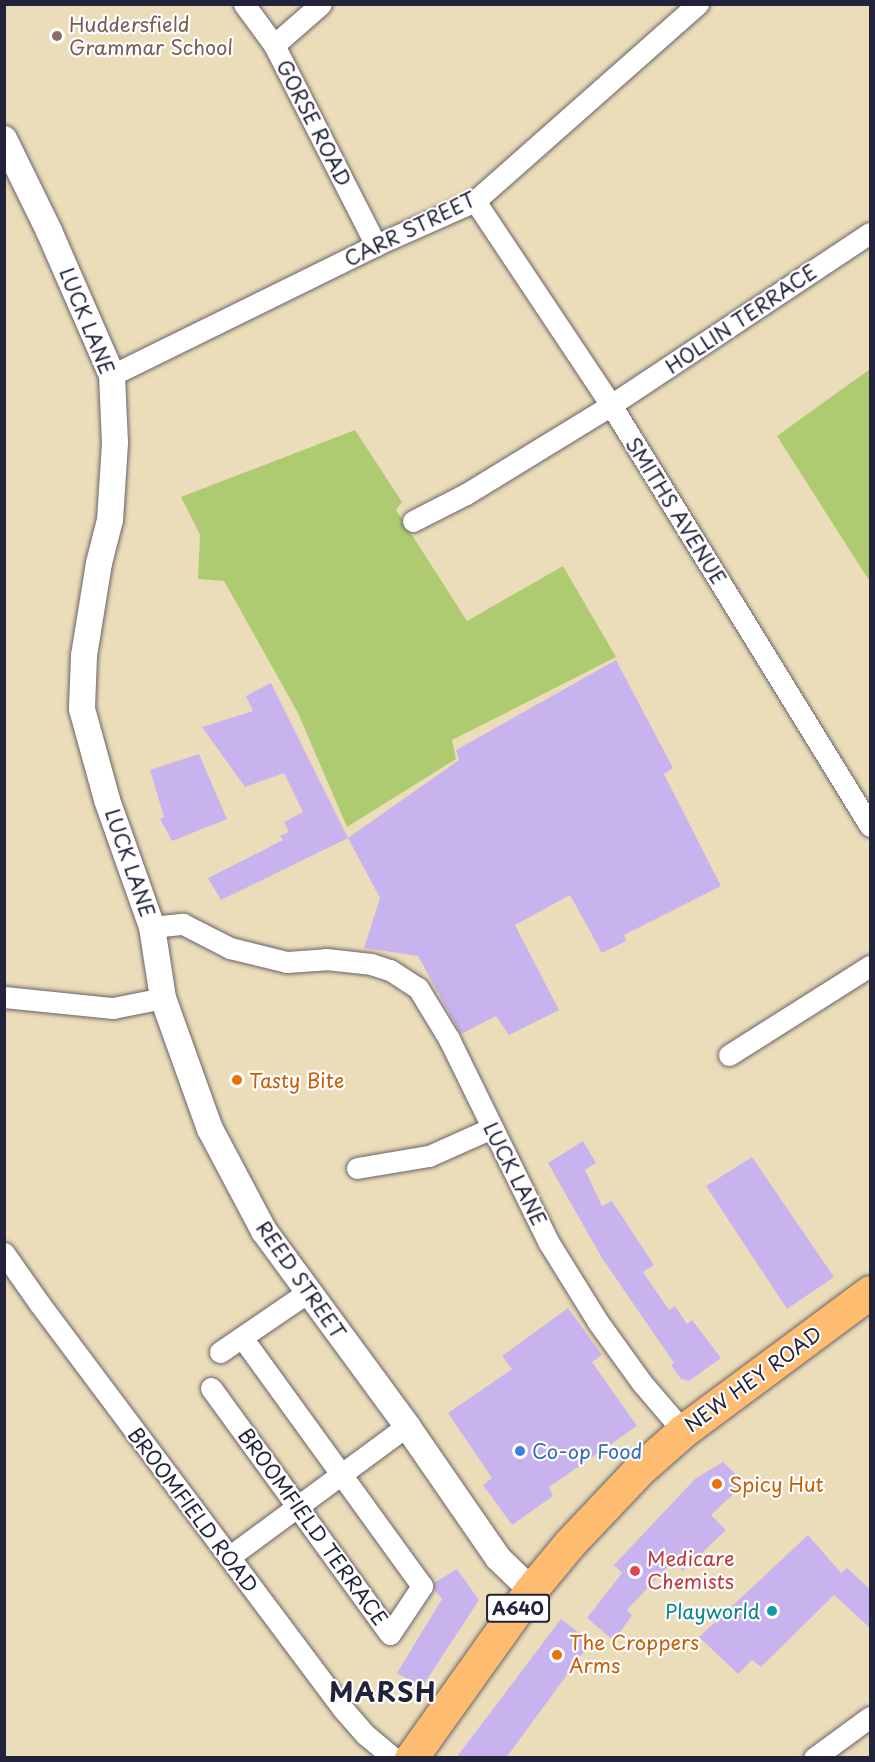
<!DOCTYPE html>
<html>
<head>
<meta charset="utf-8">
<style>
	body { margin:0 }
	#map { position:relative; width:875px; height:1762px; overflow:hidden; background:#ecddba; font-family:"Playpen Sans",sans-serif }
	div>[style] { position:absolute }
	[style*='--x'] { left:calc(var(--x)*1px); top:calc(var(--y)*1px); width:calc(var(--w)*1px); rotate:calc(var(--a)*1deg) }
	.green>* { inset:0; background:#afcb71 }
	.building>* { inset:0; background:#c9b3ef }
	.roads { filter:drop-shadow(0 0 2px #696367) drop-shadow(0 0 2px #696367) }
	.minor>* { height:21px; margin:-10.5px; padding:0 10.5px; transform-origin:10.5px; border-radius:10.5px; background:#fff }
	.tertiary>* { height:26px; margin:-13px; padding:0 13px; transform-origin:13px; border-radius:13px; background:#fff }
	.trunk>* { height:33px; margin:-16.5px; padding:0 16.5px; transform-origin:16.5px; border-radius:16.5px; background:#fdbc70 }
	.dots>* { width:16px; height:16px; translate:-50% -50%; box-sizing:border-box; border:3px solid #fff; border-radius:50% }
	span { translate:-50% -50%; white-space:nowrap; text-align:center; line-height:1.15; -webkit-text-stroke:4.5px #fff; paint-order:stroke }
	.shield-label span { padding:2px 4px; background:#fff; border:2px solid; border-radius:4px; -webkit-text-stroke-width:0 }
	.shield-label { font-size:18px; color:#22223b; font-weight:700 }
	.education-label { font-size:20px; color:#785e54 }
	.left { translate:0 -50%; text-align:left }
	.street-label { font-size:20px; color:#22223b }
	.food-label { font-size:20px; color:#c56008 }
	.shop-label { font-size:20px; color:#366cbe }
	.health-label { font-size:20px; color:#be3a42 }
	.culture-label { font-size:20px; color:#0d838f }
	.right { translate:-100% -50%; text-align:right }
	.district-label { font-size:26px; color:#22223b; font-weight:700; letter-spacing:1.5px }
	.frame { position:absolute; inset:0; border:6px solid #22223b; pointer-events:none }
</style>
</head>
<body>
<div id="map">
	<div class="green">
		<div style="clip-path:polygon(870px 369px,870px 582px,777px 436px)"></div>
		<div style="clip-path:polygon(355px 430px,402px 502px,396px 510px,467px 621px,563px 566px,616px 657px,452px 740px,456px 759px,347px 827px,298px 713px,224px 581px,198px 579px,200px 535px,181px 497px)"></div>
	</div>
	<div class="building">
		<div style="clip-path:polygon(616px 660px,673px 768px,664px 774px,721px 886px,624px 935px,626px 941px,602px 953px,570px 895px,515px 925px,559px 1010px,509px 1035px,496px 1016px,461px 1034px,418px 956px,364px 948px,380px 898px,348px 838px,459px 760px,456px 750px)"></div>
		<div style="clip-path:polygon(271px 683px,348px 838px,221px 900px,208px 878px,283px 840px,280px 836px,289px 832px,284px 822px,303px 812px,284px 773px,245px 787px,202px 727px,253px 711px,246px 696px)"></div>
		<div style="clip-path:polygon(199px 754px,227px 819px,172px 841px,160px 819px,164px 817px,150px 770px)"></div>
		<div style="clip-path:polygon(583px 1141px,596px 1163px,585px 1170px,602px 1206px,612px 1201px,654px 1265px,643px 1272px,669px 1310px,675px 1306px,687px 1324px,692px 1320px,721px 1358px,689px 1381px,681px 1379px,671px 1365px,674px 1363px,602px 1258px,548px 1163px)"></div>
		<div style="clip-path:polygon(752px 1157px,834px 1277px,787px 1309px,706px 1186px)"></div>
		<div style="clip-path:polygon(568px 1308px,602px 1355px,592px 1362px,637px 1426px,549px 1487px,553px 1496px,512px 1525px,483px 1485px,492px 1478px,448px 1413px,512px 1369px,502px 1356px)"></div>
		<div style="clip-path:polygon(723px 1462px,745px 1483px,711px 1515px,726px 1530px,683px 1571px,673px 1561px,627px 1610px,632px 1615px,614px 1641px,587px 1618px,622px 1573px,614px 1565px,696px 1478px)"></div>
		<div style="clip-path:polygon(808px 1535px,841px 1573px,847px 1568px,870px 1589px,870px 1628px,834px 1595px,761px 1667px,752px 1660px,738px 1674px,699px 1637px)"></div>
		<div style="clip-path:polygon(457px 1569px,479px 1600px,422px 1687px,397px 1673px,442px 1599px,434px 1589px,434px 1583px)"></div>
		<div style="clip-path:polygon(561px 1619px,591px 1642px,506px 1758px,456px 1758px)"></div>
	</div>
	<div class="roads">
		<div class="minor">
			<div style="--x:244;--y:4;--w:51;--a:53.8"></div>
			<div style="--x:274;--y:45;--w:225;--a:63"></div>
			<div style="--x:274;--y:45;--w:62;--a:-41.1"></div>
			<div style="--x:475;--y:201;--w:245;--a:56.3"></div>
			<div style="--x:611;--y:405;--w:494;--a:58.4"></div>
			<div style="--x:112;--y:375;--w:294;--a:-26.2"></div>
			<div style="--x:376;--y:245;--w:108;--a:-24"></div>
			<div style="--x:475;--y:201;--w:298;--a:-41.5"></div>
			<div style="--x:413;--y:521;--w:59;--a:-27"></div>
			<div style="--x:466;--y:494;--w:170;--a:-31.5"></div>
			<div style="--x:611;--y:405;--w:311;--a:-33.6"></div>
			<div style="--x:152;--y:927;--w:31;--a:-6"></div>
			<div style="--x:183;--y:924;--w:53;--a:27.1"></div>
			<div style="--x:230;--y:948;--w:59;--a:13.8"></div>
			<div style="--x:287;--y:962;--w:39;--a:-4"></div>
			<div style="--x:326;--y:959;--w:45;--a:6.3"></div>
			<div style="--x:371;--y:964;--w:20;--a:18"></div>
			<div style="--x:390;--y:970;--w:33;--a:33"></div>
			<div style="--x:418;--y:988;--w:60;--a:58.7"></div>
			<div style="--x:449;--y:1039;--w:227;--a:63.9"></div>
			<div style="--x:549;--y:1243;--w:93;--a:58.2"></div>
			<div style="--x:598;--y:1322;--w:75;--a:54.2"></div>
			<div style="--x:642;--y:1383;--w:63;--a:49.5"></div>
			<div style="--x:4;--y:997;--w:110;--a:5.8"></div>
			<div style="--x:113;--y:1008;--w:51;--a:-11.3"></div>
			<div style="--x:729;--y:1055;--w:167;--a:-32.3"></div>
			<div style="--x:357;--y:1168;--w:73;--a:-9.5"></div>
			<div style="--x:429;--y:1156;--w:69;--a:-24"></div>
			<div style="--x:4;--y:1253;--w:61;--a:55"></div>
			<div style="--x:39;--y:1303;--w:507;--a:53.18"></div>
			<div style="--x:343;--y:1709;--w:35;--a:49"></div>
			<div style="--x:366;--y:1735;--w:35;--a:40"></div>
			<div style="--x:220;--y:1352;--w:107;--a:-34.3"></div>
			<div style="--x:211;--y:1388;--w:304;--a:54"></div>
			<div style="--x:390;--y:1634;--w:58;--a:-56.3"></div>
			<div style="--x:422;--y:1586;--w:307;--a:-125.9"></div>
			<div style="--x:229;--y:1557;--w:221;--a:-36.4"></div>
			<div style="--x:814;--y:1758;--w:69;--a:-36.2"></div>
		</div>
		<div class="tertiary">
			<div style="--x:4;--y:139;--w:102;--a:63.9"></div>
			<div style="--x:49;--y:231;--w:157;--a:66.4"></div>
			<div style="--x:112;--y:375;--w:68;--a:87.5"></div>
			<div style="--x:115;--y:443;--w:77;--a:93.7"></div>
			<div style="--x:110;--y:520;--w:44;--a:104.3"></div>
			<div style="--x:99;--y:563;--w:94;--a:99.2"></div>
			<div style="--x:84;--y:656;--w:53;--a:92.2"></div>
			<div style="--x:82;--y:709;--w:94;--a:74.6"></div>
			<div style="--x:107;--y:800;--w:135;--a:70.5"></div>
			<div style="--x:152;--y:927;--w:72;--a:81.2"></div>
			<div style="--x:163;--y:998;--w:139;--a:70.3"></div>
			<div style="--x:210;--y:1129;--w:115;--a:62.1"></div>
			<div style="--x:264;--y:1231;--w:242;--a:53.7"></div>
			<div style="--x:407;--y:1426;--w:160;--a:55.4"></div>
			<div style="--x:498;--y:1558;--w:46;--a:44.1"></div>
		</div>
		<div class="trunk">
			<div style="--x:411;--y:1758;--w:206;--a:-54.5"></div>
			<div style="--x:531;--y:1590;--w:60;--a:-50.4"></div>
			<div style="--x:569;--y:1544;--w:102;--a:-46.6"></div>
			<div style="--x:639;--y:1470;--w:59;--a:-41.6"></div>
			<div style="--x:683;--y:1431;--w:233;--a:-36.6"></div>
		</div>
	</div>
	<div class="dots">
		<div style="left:57px;top:36px;background:#8d6e63"></div>
		<div style="left:237px;top:1080px;background:#e8710a"></div>
		<div style="left:520px;top:1451px;background:#3f7fe0"></div>
		<div style="left:717px;top:1484px;background:#e8710a"></div>
		<div style="left:635px;top:1571px;background:#e0444e"></div>
		<div style="left:772px;top:1611px;background:#0f9aa8"></div>
		<div style="left:557px;top:1655px;background:#e8710a"></div>
	</div>
	<div class="shield-label">
		<span style="left:518px;top:1608px">A640</span>
	</div>
	<div class="education-label">
		<span class="left" style="left:69px;top:36px">Huddersfield<br>Grammar School</span>
	</div>
	<div class="street-label">
		<span style="left:314px;top:123px;rotate:63deg">GORSE ROAD</span>
		<span style="left:410px;top:229px;rotate:-26deg">CARR STREET</span>
		<span style="left:741px;top:319px;rotate:-34deg">HOLLIN TERRACE</span>
		<span style="left:87px;top:321px;rotate:68deg">LUCK LANE</span>
		<span style="left:676px;top:511px;rotate:58deg">SMITHS AVENUE</span>
		<span style="left:130px;top:863px;rotate:71deg">LUCK LANE</span>
		<span style="left:515px;top:1174px;rotate:63deg">LUCK LANE</span>
		<span style="left:301px;top:1280px;rotate:55deg">REED STREET</span>
		<span style="left:753px;top:1379px;rotate:-36deg">NEW HEY ROAD</span>
		<span style="left:193px;top:1510px;rotate:53deg">BROOMFIELD ROAD</span>
		<span style="left:313px;top:1527px;rotate:54deg">BROOMFIELD TERRACE</span>
	</div>
	<div class="food-label">
		<span class="left" style="left:249px;top:1080px">Tasty Bite</span>
		<span class="left" style="left:729px;top:1484px">Spicy Hut</span>
		<span class="left" style="left:569px;top:1654px">The Croppers<br>Arms</span>
	</div>
	<div class="shop-label">
		<span class="left" style="left:532px;top:1451px">Co-op Food</span>
	</div>
	<div class="health-label">
		<span class="left" style="left:647px;top:1570px">Medicare<br>Chemists</span>
	</div>
	<div class="culture-label">
		<span class="right" style="left:760px;top:1611px">Playworld</span>
	</div>
	<div class="district-label">
		<span style="left:383px;top:1692px">MARSH</span>
	</div>
	<div class="frame"></div>
</div>
</body>
</html>
